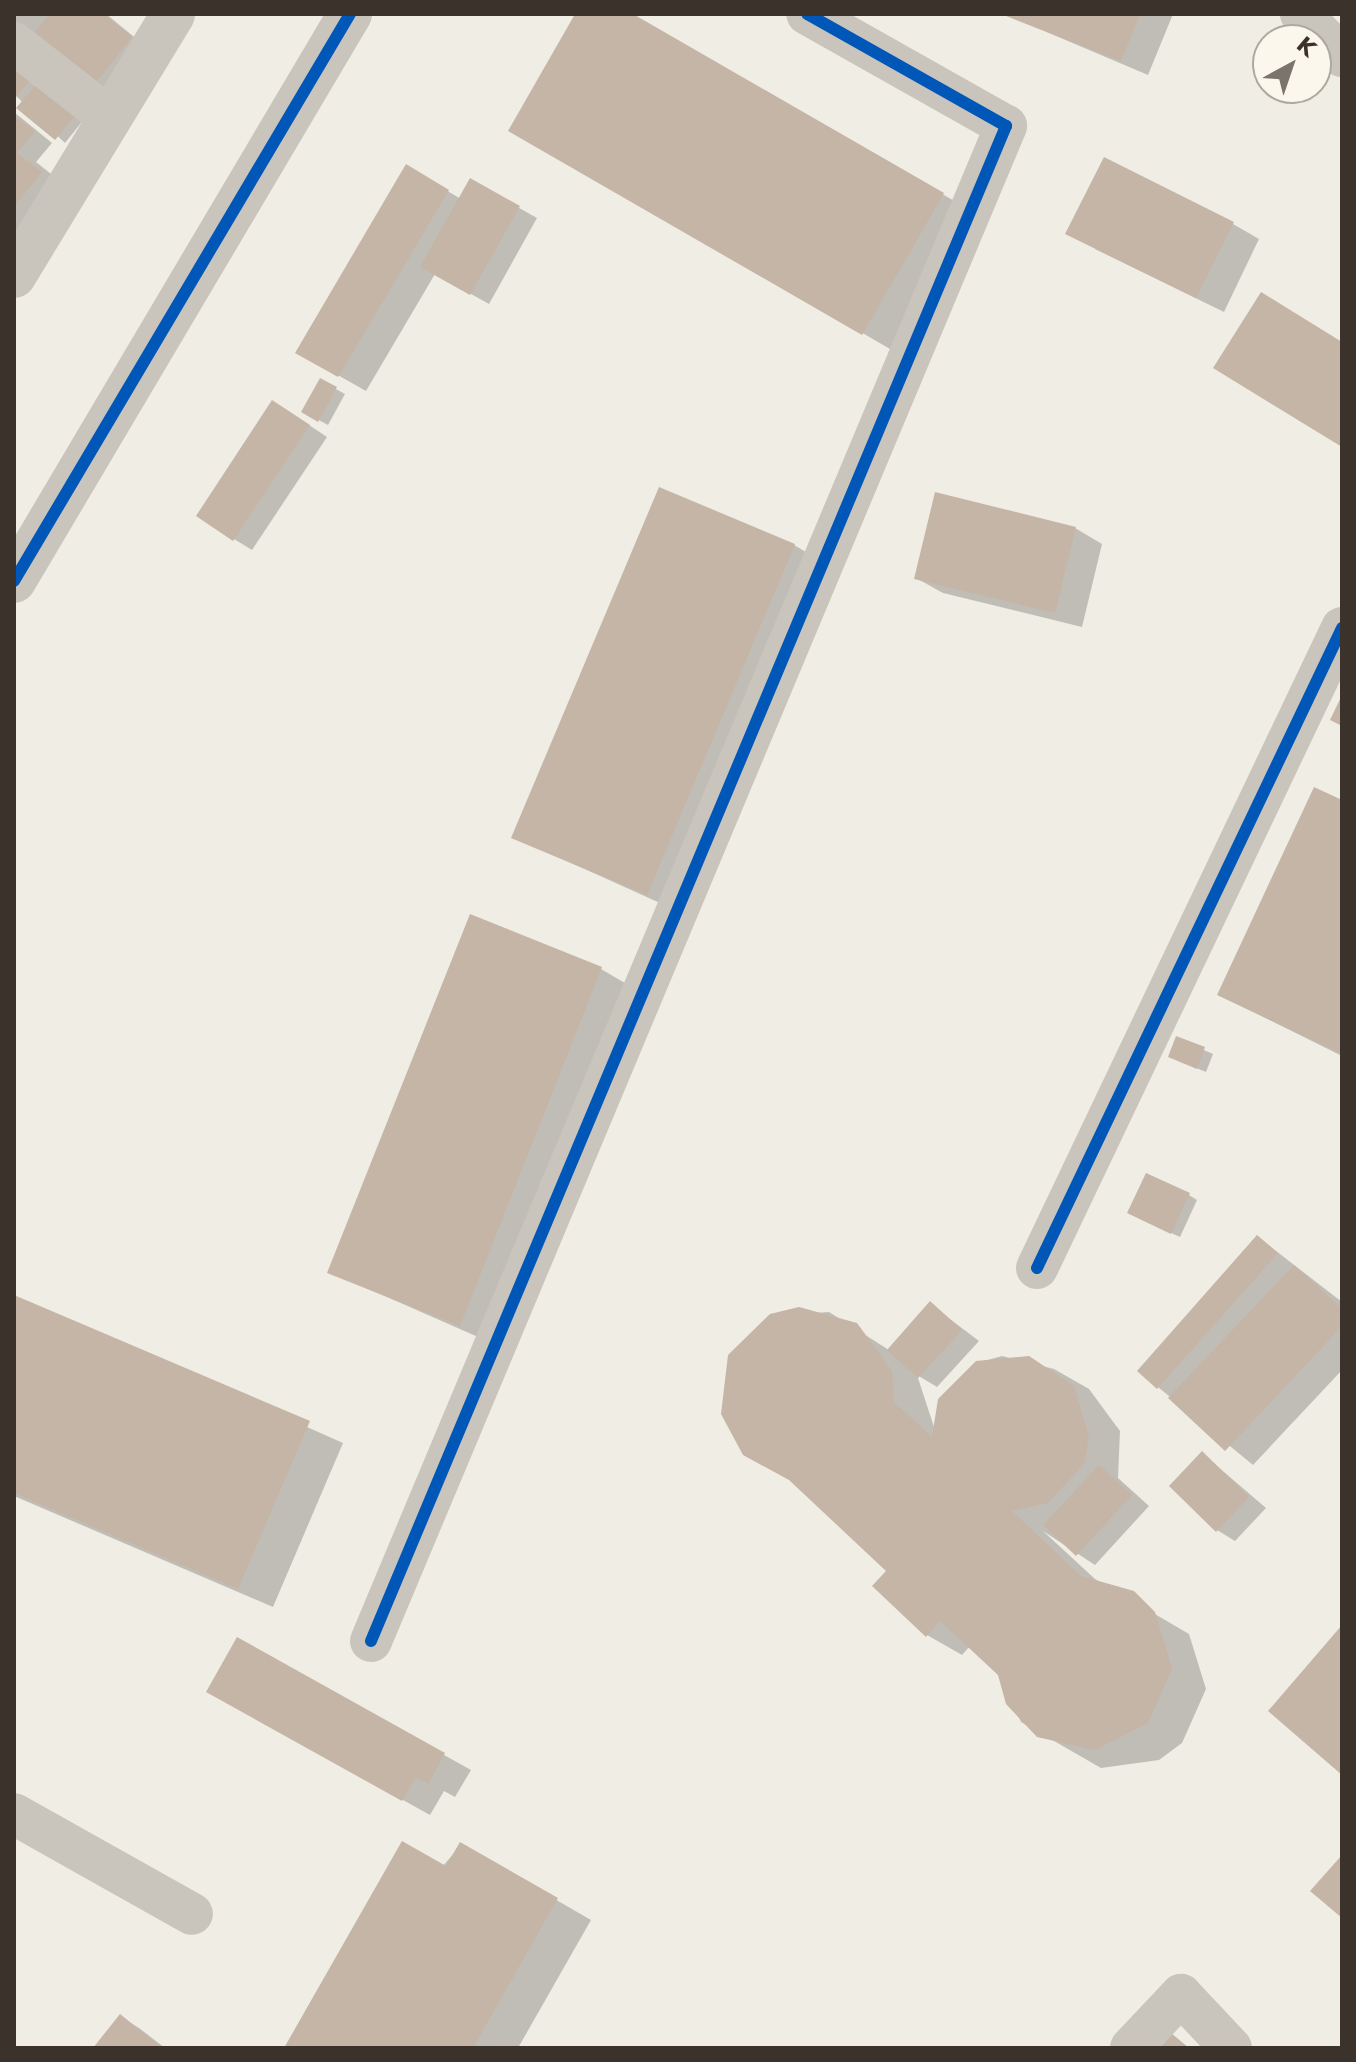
<!DOCTYPE html>
<html>
<head>
<meta charset="utf-8">
<style>
	body { margin:0 }
	#map { position:relative; width:1356px; height:2062px; overflow:hidden; background:#f0ede4; font-family:"DejaVu Sans",sans-serif }
	div>[style] { position:absolute }
	[style*='--x'] { left:calc(var(--x)*1px); top:calc(var(--y)*1px); width:calc(var(--w)*1px); rotate:calc(var(--a)*1deg) }
	.shadow>* { inset:0; background:#0003 }
	.building>* { inset:0; background:#c4b5a6 }
	.minor>* { height:42px; margin:-21px; padding:0 21px; transform-origin:21px; border-radius:21px; background:#c9c5bd }
	.tertiary>* { height:44px; margin:-22px; padding:0 22px; transform-origin:22px; border-radius:22px; background:#c9c5bd }
	.cycleway>* { height:12px; margin:-6px; padding:0 6px; transform-origin:6px; border-radius:6px; background:#0057b8 }
	span { translate:-50% -50%; white-space:nowrap; text-align:center; line-height:1.15; -webkit-text-stroke:7px #fbf7ed; paint-order:stroke }
	.frame { position:absolute; inset:0; border:16px solid #3b332b; pointer-events:none }
	.north { position:absolute; left:1252px; top:24px; width:80px; height:80px; box-sizing:border-box; background:#fbf7ed; border:2px solid #aea99f; border-radius:50%; rotate:40deg; font-size:22px; font-weight:700; line-height:32px; text-align:center; color:#3b332b }
	.north::after { content:''; display:block; margin:auto; width:28px; height:36px; background:#7a746c; clip-path:polygon(50% 0,100% 100%,50% 72%,0 100%) }
</style>
</head>
<body>
<div id="map">
	<div class="shadow">
		<div style="clip-path:polygon(14px 14px,106px 14px,149px 49px,112px 95px,14px 25px)"></div>
		<div style="clip-path:polygon(578px 14px,629px 14px,977px 214px,897px 353px,511px 130px)"></div>
		<div style="clip-path:polygon(1004px 14px,1173px 14px,1148px 75px)"></div>
		<div style="clip-path:polygon(14px 55px,89px 113px,65px 143px,14px 94px)"></div>
		<div style="clip-path:polygon(14px 112px,52px 143px,36px 162px,75px 193px,14px 245px)"></div>
		<div style="clip-path:polygon(407px 167px,461px 199px,471px 181px,537px 218px,489px 304px,435px 274px,366px 391px,297px 352px)"></div>
		<div style="clip-path:polygon(1233px 224px,1259px 239px,1224px 312px,1095px 249px)"></div>
		<div style="clip-path:polygon(321px 381px,345px 394px,328px 425px,304px 412px)"></div>
		<div style="clip-path:polygon(291px 413px,327px 437px,252px 550px,234px 539px)"></div>
		<div style="clip-path:polygon(1075px 528px,1102px 544px,1082px 627px,943px 593px,916px 578px)"></div>
		<div style="clip-path:polygon(794px 545px,828px 565px,682px 913px,514px 837px)"></div>
		<div style="clip-path:polygon(1342px 803px,1342px 1056px,1219px 995px)"></div>
		<div style="clip-path:polygon(601px 969px,635px 989px,494px 1344px,330px 1272px)"></div>
		<div style="clip-path:polygon(1177px 1038px,1213px 1054px,1206px 1072px,1179px 1061px)"></div>
		<div style="clip-path:polygon(1189px 1195px,1197px 1200px,1180px 1237px,1138px 1218px)"></div>
		<div style="clip-path:polygon(1258px 1237px,1342px 1302px,1342px 1370px,1253px 1465px,1158px 1387px)"></div>
		<div style="clip-path:polygon(14px 1297px,343px 1443px,273px 1607px,14px 1496px)"></div>
		<div style="clip-path:polygon(930px 1304px,979px 1341px,937px 1387px,917px 1375px,935px 1430px,977px 1363px,1002px 1356px,1054px 1369px,1089px 1389px,1120px 1431px,1118px 1478px,1149px 1506px,1095px 1565px,1043px 1531px,1095px 1579px,1189px 1634px,1206px 1689px,1182px 1743px,1159px 1760px,1101px 1768px,1021px 1722px,1000px 1674px,970px 1646px,962px 1655px,927px 1635px,888px 1571px,771px 1316px,829px 1312px,889px 1350px)"></div>
		<div style="clip-path:polygon(1203px 1454px,1266px 1508px,1235px 1541px,1217px 1530px)"></div>
		<div style="clip-path:polygon(238px 1640px,471px 1770px,455px 1797px,444px 1791px,430px 1815px,236px 1707px)"></div>
		<div style="clip-path:polygon(461px 1845px,591px 1920px,518px 2048px,286px 2048px)"></div>
		<div style="clip-path:polygon(121px 2017px,139px 2028px,165px 2048px,96px 2048px)"></div>
	</div>
	<div class="building">
		<div style="clip-path:polygon(50px 14px,104px 14px,132px 37px,93px 86px,31px 36px)"></div>
		<div style="clip-path:polygon(575px 14px,633px 14px,944px 193px,862px 335px,508px 131px)"></div>
		<div style="clip-path:polygon(1001px 14px,1140px 14px,1121px 61px)"></div>
		<div style="clip-path:polygon(14px 57px,35px 75px,14px 99px)"></div>
		<div style="clip-path:polygon(44px 75px,82px 107px,55px 140px,16px 108px)"></div>
		<div style="clip-path:polygon(14px 115px,35px 131px,17px 153px,42px 172px,14px 207px)"></div>
		<div style="clip-path:polygon(1104px 157px,1234px 222px,1196px 298px,1065px 234px)"></div>
		<div style="clip-path:polygon(406px 164px,449px 190px,338px 377px,295px 353px)"></div>
		<div style="clip-path:polygon(470px 178px,520px 206px,470px 295px,420px 267px)"></div>
		<div style="clip-path:polygon(1261px 292px,1342px 342px,1342px 447px,1213px 368px)"></div>
		<div style="clip-path:polygon(320px 378px,337px 387px,318px 422px,301px 412px)"></div>
		<div style="clip-path:polygon(272px 400px,310px 425px,233px 541px,196px 516px)"></div>
		<div style="clip-path:polygon(659px 487px,795px 544px,647px 895px,511px 838px)"></div>
		<div style="clip-path:polygon(935px 492px,1076px 527px,1055px 613px,914px 579px)"></div>
		<div style="clip-path:polygon(1342px 695px,1342px 726px,1330px 720px)"></div>
		<div style="clip-path:polygon(1314px 787px,1342px 800px,1342px 1054px,1217px 995px)"></div>
		<div style="clip-path:polygon(470px 914px,602px 967px,460px 1326px,327px 1273px)"></div>
		<div style="clip-path:polygon(1176px 1036px,1205px 1047px,1197px 1069px,1168px 1057px)"></div>
		<div style="clip-path:polygon(1146px 1173px,1190px 1193px,1171px 1234px,1127px 1213px)"></div>
		<div style="clip-path:polygon(1257px 1235px,1278px 1253px,1157px 1389px,1137px 1371px)"></div>
		<div style="clip-path:polygon(1294px 1265px,1342px 1309px,1342px 1326px,1225px 1451px,1168px 1398px)"></div>
		<div style="clip-path:polygon(14px 1295px,310px 1421px,238px 1589px,14px 1493px)"></div>
		<div style="clip-path:polygon(930px 1301px,962px 1330px,918px 1378px,887px 1350px)"></div>
		<div style="clip-path:polygon(799px 1307px,857px 1323px,892px 1371px,894px 1402px,932px 1437px,938px 1399px,976px 1361px,1029px 1356px,1074px 1386px,1089px 1437px,1084px 1464px,1048px 1503px,1012px 1511px,1081px 1576px,1134px 1591px,1155px 1612px,1172px 1669px,1148px 1723px,1095px 1750px,1037px 1737px,1006px 1704px,998px 1675px,940px 1621px,926px 1637px,872px 1586px,886px 1571px,789px 1480px,743px 1455px,721px 1414px,728px 1355px,770px 1314px)"></div>
		<div style="clip-path:polygon(1202px 1451px,1249px 1497px,1216px 1532px,1169px 1486px)"></div>
		<div style="clip-path:polygon(1099px 1465px,1132px 1495px,1076px 1556px,1043px 1525px)"></div>
		<div style="clip-path:polygon(1342px 1625px,1342px 1775px,1268px 1711px)"></div>
		<div style="clip-path:polygon(237px 1637px,445px 1753px,428px 1784px,416px 1777px,402px 1801px,206px 1692px)"></div>
		<div style="clip-path:polygon(402px 1841px,446px 1866px,460px 1842px,558px 1898px,473px 2048px,284px 2048px)"></div>
		<div style="clip-path:polygon(1342px 1855px,1342px 1918px,1310px 1891px)"></div>
		<div style="clip-path:polygon(120px 2014px,162px 2048px,93px 2048px)"></div>
		<div style="clip-path:polygon(1165px 2028px,1189px 2048px,1147px 2048px)"></div>
	</div>
	<div class="minor">
		<div style="--x:1301;--y:14;--w:59;--a:45.7"></div>
		<div style="--x:14;--y:43;--w:122;--a:38"></div>
		<div style="--x:1037;--y:1268;--w:709;--a:-64.52"></div>
		<div style="--x:371;--y:1641;--w:1643;--a:-67.26"></div>
		<div style="--x:1006;--y:126;--w:228;--a:-150.6"></div>
		<div style="--x:14;--y:1814;--w:204;--a:29.3"></div>
		<div style="--x:1131;--y:2048;--w:73;--a:-46.7"></div>
		<div style="--x:1181;--y:1995;--w:73;--a:46.7"></div>
	</div>
	<div class="tertiary">
		<div style="--x:14;--y:276;--w:306;--a:-58.7"></div>
		<div style="--x:14;--y:581;--w:659;--a:-59.35"></div>
	</div>
	<div class="cycleway">
		<div style="--x:14;--y:581;--w:659;--a:-59.35"></div>
		<div style="--x:1037;--y:1268;--w:709;--a:-64.52"></div>
		<div style="--x:371;--y:1641;--w:1643;--a:-67.26"></div>
		<div style="--x:1006;--y:126;--w:228;--a:-150.6"></div>
	</div>
	<div class="frame"></div>
	<div class="north">K</div>
</div>
</body>
</html>
